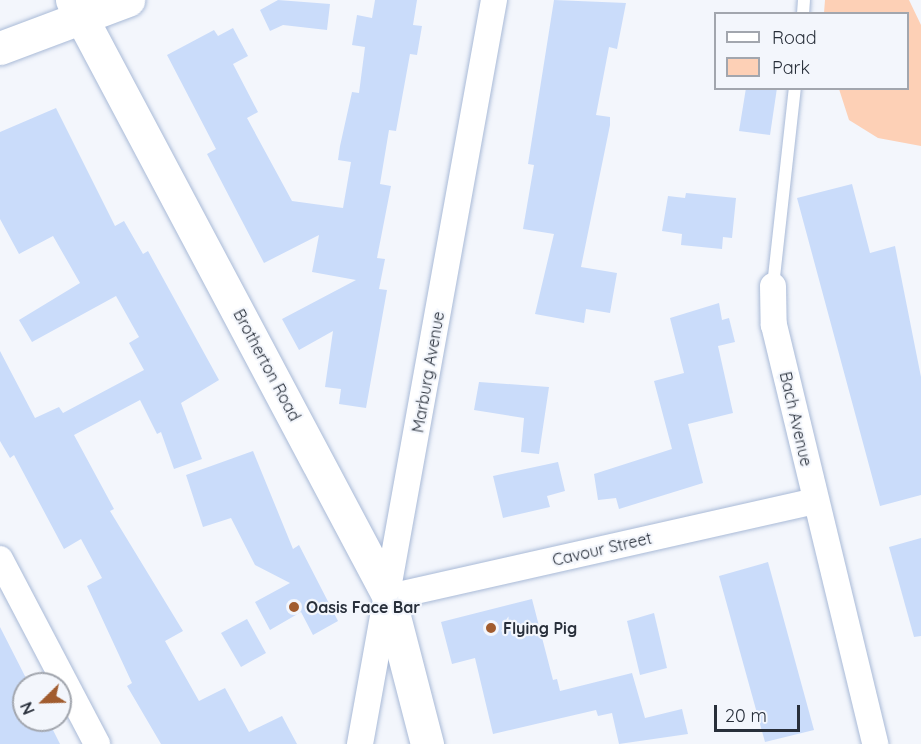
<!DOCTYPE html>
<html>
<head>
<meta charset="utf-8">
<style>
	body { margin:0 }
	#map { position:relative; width:921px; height:744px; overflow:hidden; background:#f3f6fc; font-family:Quicksand,sans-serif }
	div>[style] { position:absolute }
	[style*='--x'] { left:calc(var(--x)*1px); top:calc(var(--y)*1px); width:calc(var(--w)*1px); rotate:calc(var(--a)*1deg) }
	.green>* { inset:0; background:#fdd0b6 }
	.building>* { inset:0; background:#cadcfa }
	.roads { filter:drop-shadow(0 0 2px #a9bad7) drop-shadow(0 0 2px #a9bad7) }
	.lane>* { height:12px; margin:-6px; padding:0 6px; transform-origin:6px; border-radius:6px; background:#fff }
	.street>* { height:26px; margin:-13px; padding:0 13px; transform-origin:13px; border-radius:13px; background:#fff }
	.secondary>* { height:33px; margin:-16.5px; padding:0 16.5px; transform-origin:16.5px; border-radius:16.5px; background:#fff }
	.dots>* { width:16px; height:16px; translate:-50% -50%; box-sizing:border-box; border:3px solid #f3f6fc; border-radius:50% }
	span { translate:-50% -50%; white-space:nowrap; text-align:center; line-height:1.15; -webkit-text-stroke:4.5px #f3f6fc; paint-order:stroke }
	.street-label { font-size:16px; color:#282f3a }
	.poi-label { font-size:16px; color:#282f3a; font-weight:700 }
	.left { translate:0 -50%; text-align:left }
	.legend { position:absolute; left:714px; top:12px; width:195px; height:78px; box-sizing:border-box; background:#f3f6fc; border:2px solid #a2a6ae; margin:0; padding:8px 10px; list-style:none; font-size:18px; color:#282f3a }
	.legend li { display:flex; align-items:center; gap:12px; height:30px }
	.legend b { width:30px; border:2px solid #a2a6ae }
	.north { position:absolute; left:12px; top:672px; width:60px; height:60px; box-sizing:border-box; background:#f3f6fc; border:2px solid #a2a6ae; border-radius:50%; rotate:247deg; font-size:16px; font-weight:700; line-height:24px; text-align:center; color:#282f3a }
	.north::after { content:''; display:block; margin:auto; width:21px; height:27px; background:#a15c2f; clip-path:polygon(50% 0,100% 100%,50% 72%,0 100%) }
	.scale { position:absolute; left:714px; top:705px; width:86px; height:27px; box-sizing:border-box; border:3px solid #282f3a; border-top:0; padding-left:8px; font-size:18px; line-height:21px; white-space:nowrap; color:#282f3a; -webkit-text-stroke:4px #f3f6fc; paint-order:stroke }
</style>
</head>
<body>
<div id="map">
	<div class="green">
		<div style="clip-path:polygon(825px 0,909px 0,921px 25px,921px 146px,878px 138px,849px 120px,839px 89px,908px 88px,908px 14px,824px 13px)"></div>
	</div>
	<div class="building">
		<div style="clip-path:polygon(278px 0,330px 4px,327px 30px,283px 25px,270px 31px,260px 10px)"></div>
		<div style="clip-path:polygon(375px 0,417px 0,413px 25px,422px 26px,417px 55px,410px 54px,396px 131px,389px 130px,380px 184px,391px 186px,377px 258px,385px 259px,379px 289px,387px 290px,366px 408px,339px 404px,341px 389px,325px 387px,333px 331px,299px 350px,282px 319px,356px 280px,312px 272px,319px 235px,264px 263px,207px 154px,216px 149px,167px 55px,214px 30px,218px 36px,233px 28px,248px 56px,233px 64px,258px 112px,247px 118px,292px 201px,343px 208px,351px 162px,338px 160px,340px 146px,352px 92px,359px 93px,365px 47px,352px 45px,357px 15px,372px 18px)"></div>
		<div style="clip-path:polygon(554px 0,626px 3px,617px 49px,609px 47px,596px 115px,610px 117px,610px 125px,581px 267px,617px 273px,610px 313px,586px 309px,584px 323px,535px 314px,554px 234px,523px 229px,534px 165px,528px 164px)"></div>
		<div style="clip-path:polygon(746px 88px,777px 88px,770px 135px,739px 131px)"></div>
		<div style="clip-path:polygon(56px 108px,115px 226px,124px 221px,143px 254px,148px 251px,219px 380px,181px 403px,202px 459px,174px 469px,161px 432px,157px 434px,140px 400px,74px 435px,114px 509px,110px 511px,183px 631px,165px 641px,199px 701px,225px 688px,249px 732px,282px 716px,297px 744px,161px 744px,127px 686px,132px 683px,87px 586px,102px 578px,81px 539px,64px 549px,14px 455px,10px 458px,0 441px,0 351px,35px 418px,59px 407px,63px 413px,144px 370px,129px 343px,139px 337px,116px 296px,32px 342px,19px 320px,80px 283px,53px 236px,19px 254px,0 219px,0 132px)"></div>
		<div style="clip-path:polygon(852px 184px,870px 253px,895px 246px,921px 377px,921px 495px,880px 506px,797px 198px)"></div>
		<div style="clip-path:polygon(686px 193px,736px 198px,732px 238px,723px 237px,722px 249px,681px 245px,682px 234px,662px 231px,668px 196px,685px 198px)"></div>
		<div style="clip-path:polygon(719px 303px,722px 320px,729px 318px,735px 342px,718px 346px,733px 413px,688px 424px,703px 483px,619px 509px,616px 498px,598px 500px,594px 474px,672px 449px,654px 381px,684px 373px,670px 318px)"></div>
		<div style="clip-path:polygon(479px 382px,549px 387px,539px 454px,521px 452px,524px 418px,474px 410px)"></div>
		<div style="clip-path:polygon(253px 451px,293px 549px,299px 545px,338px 621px,313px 635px,301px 612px,270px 630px,255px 602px,290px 583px,255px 565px,231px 518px,203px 527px,186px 475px)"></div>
		<div style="clip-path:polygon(558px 462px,565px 491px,547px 496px,550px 507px,503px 518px,493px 476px)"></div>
		<div style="clip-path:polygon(921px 538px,921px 636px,914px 637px,889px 547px)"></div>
		<div style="clip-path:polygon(768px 562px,814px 730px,765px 742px,719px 576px)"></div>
		<div style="clip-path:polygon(532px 599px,553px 680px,557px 679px,560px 691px,632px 673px,645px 718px,682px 709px,688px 734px,619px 744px,612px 713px,598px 716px,596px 710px,493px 734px,475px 658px,452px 664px,441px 622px)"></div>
		<div style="clip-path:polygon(654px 613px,667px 668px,640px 675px,627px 621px)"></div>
		<div style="clip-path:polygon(247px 619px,266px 653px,241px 667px,221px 633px)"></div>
		<div style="clip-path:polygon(0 627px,29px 684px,24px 684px,24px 720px,48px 720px,60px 744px,0 744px)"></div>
	</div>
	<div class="roads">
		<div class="lane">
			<div style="--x:803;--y:14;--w:14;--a:-86"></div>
			<div style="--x:773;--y:286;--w:199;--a:-83.7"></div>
		</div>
		<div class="street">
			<div style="--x:773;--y:286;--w:39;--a:89"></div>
			<div style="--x:774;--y:325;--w:431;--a:76.4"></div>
			<div style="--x:0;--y:559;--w:209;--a:62.3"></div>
			<div style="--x:389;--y:597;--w:437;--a:-12.7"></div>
			<div style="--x:360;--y:744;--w:756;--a:-79.79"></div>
		</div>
		<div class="secondary">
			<div style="--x:72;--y:0;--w:676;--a:62.03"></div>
			<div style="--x:389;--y:597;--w:152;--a:75.5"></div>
			<div style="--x:0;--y:48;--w:137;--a:-20.6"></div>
		</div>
	</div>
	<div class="dots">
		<div style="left:294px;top:607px;background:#a15c2f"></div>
		<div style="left:491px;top:628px;background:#a15c2f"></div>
	</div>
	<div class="street-label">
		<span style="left:267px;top:365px;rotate:62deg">Brotherton Road</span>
		<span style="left:428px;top:372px;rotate:-80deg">Marburg Avenue</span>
		<span style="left:796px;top:419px;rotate:77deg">Bach Avenue</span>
		<span style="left:602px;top:549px;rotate:-13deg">Cavour Street</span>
	</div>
	<div class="poi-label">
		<span class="left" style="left:306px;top:607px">Oasis Face Bar</span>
		<span class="left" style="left:503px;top:628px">Flying Pig</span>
	</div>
	<ul class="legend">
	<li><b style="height:8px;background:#fff"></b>Road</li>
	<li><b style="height:16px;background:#fdd0b6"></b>Park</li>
	</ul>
	<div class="north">N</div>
	<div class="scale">20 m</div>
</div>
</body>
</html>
